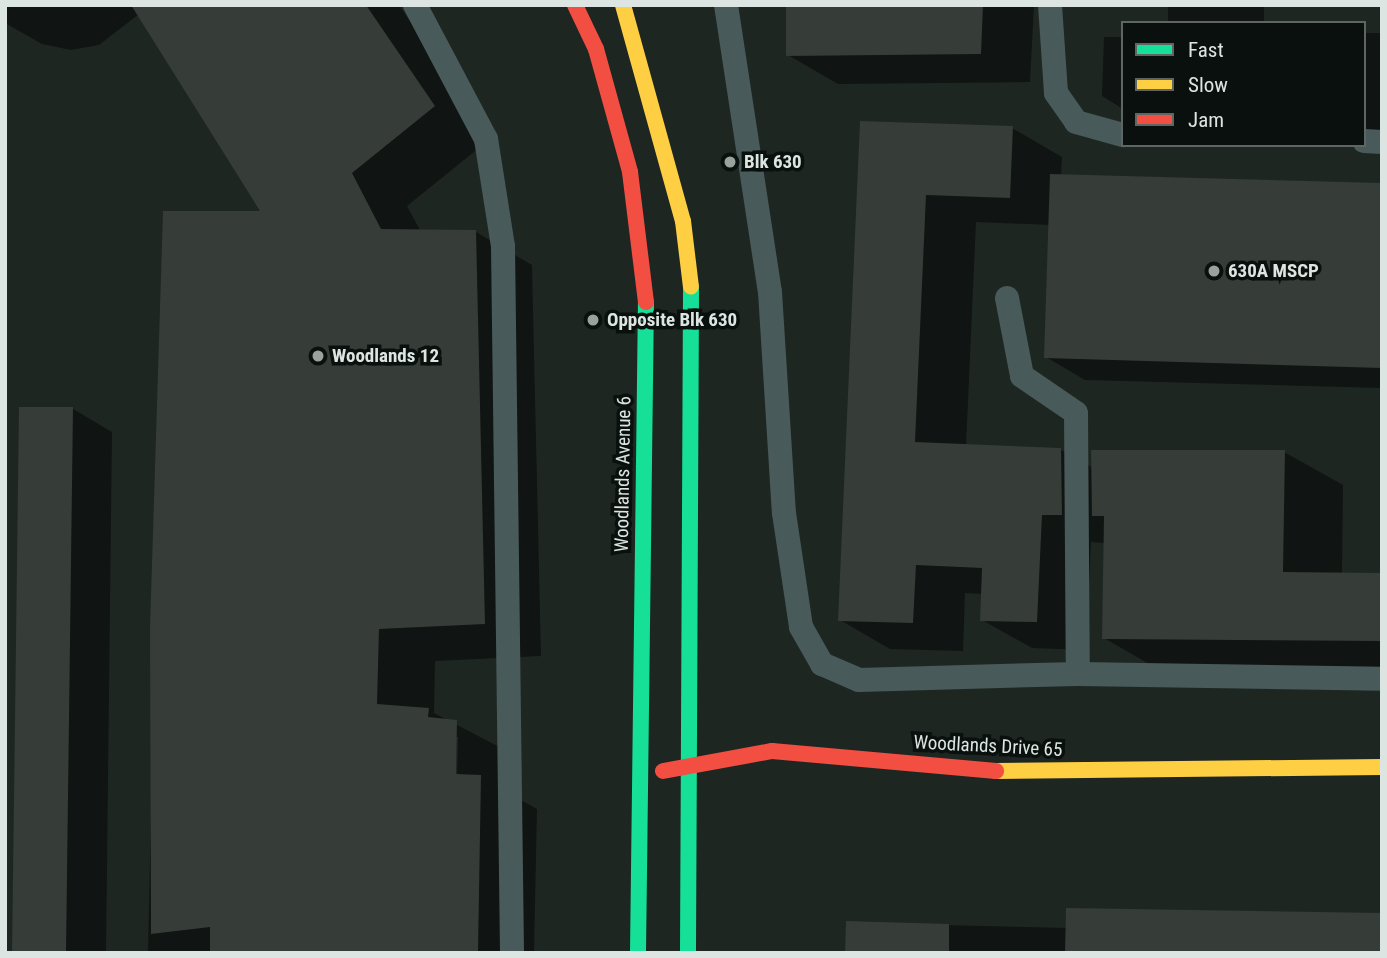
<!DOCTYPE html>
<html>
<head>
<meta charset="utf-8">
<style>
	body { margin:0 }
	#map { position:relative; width:1387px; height:958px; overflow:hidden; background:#1e2622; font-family:"Roboto Condensed",sans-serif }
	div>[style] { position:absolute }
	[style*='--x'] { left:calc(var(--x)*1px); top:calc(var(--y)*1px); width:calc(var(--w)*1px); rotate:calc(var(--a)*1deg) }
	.shadow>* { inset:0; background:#0007 }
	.building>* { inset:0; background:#363c37 }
	.lane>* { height:24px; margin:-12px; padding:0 12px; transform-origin:12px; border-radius:12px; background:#495a5a }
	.fast>* { height:16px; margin:-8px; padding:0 8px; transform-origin:8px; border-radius:8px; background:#16e098 }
	.slow>* { height:16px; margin:-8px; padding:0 8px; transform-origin:8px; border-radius:8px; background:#ffcf43 }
	.jam>* { height:16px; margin:-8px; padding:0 8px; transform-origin:8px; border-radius:8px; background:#f24e42 }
	.dots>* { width:19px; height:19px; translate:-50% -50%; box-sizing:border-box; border:4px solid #0a100d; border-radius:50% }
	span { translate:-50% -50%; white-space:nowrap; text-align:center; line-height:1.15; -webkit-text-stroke:7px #0a100d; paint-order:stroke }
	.poi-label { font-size:19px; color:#dce5e1; font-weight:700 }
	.left { translate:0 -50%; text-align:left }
	.street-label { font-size:19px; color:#dce5e1 }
	.frame { position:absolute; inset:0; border:7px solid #dce5e1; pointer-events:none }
	.legend { position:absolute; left:1121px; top:21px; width:245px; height:126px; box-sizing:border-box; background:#0a100d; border:2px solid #5e6562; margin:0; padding:9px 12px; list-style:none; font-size:21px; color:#dce5e1 }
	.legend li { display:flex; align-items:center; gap:14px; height:35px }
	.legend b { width:35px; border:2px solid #5e6562 }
</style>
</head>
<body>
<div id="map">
	<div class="shadow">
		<div style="clip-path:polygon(evenodd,5px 5px,399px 5px,490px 139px,407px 206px,421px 232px,476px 232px,532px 265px,541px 656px,435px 661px,434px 713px,513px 754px,512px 795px,537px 809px,534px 953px,148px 953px,164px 212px,264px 213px,139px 14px,99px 45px,71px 50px,42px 44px,5px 23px,5px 5px,455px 737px,458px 737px,457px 783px,454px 783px,455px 737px)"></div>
		<div style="clip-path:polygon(787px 5px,1034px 5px,1030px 82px,838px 84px,788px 55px)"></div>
		<div style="clip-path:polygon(1168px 5px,1264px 5px,1264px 23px,1168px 23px)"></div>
		<div style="clip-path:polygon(1364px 33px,1382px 33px,1382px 130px,1364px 130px)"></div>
		<div style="clip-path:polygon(1104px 37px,1123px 37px,1123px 109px,1102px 96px)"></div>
		<div style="clip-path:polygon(861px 123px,1012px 128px,1062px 157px,1061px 176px,1382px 185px,1382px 388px,1085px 380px,1046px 357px,1050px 225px,976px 222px,966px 446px,1061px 450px,1093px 468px,1284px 452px,1343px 485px,1342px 574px,1382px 575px,1382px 673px,1163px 672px,1104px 638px,1105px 543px,1091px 542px,1086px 650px,1032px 648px,982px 620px,983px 594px,965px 593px,963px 651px,890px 649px,840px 620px)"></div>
		<div style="clip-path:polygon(73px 409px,112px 432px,106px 953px,14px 953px)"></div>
		<div style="clip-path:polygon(847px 923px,1068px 928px,1382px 953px,847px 953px)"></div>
	</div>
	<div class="building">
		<div style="clip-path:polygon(131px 5px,366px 5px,435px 106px,352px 173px,381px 229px,476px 230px,485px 624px,379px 629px,377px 704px,429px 708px,428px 717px,457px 720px,456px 774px,481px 775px,478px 953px,210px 953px,210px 927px,151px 934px,150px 628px,163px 211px,260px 211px)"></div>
		<div style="clip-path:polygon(786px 5px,983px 5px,981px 54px,786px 56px)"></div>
		<div style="clip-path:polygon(860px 121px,1013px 126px,1010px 198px,926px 195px,915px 442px,1061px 448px,1062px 515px,1042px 515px,1037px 622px,980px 621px,982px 568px,916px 565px,913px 623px,838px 621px)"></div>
		<div style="clip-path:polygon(1050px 174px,1382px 183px,1382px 368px,1044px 358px)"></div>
		<div style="clip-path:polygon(19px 407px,73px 407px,66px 953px,12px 953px)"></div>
		<div style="clip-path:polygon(1091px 450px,1285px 450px,1283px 572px,1382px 573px,1382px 641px,1102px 639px,1104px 516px,1092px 516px)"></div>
		<div style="clip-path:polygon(1066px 908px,1382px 913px,1382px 953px,1065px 953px)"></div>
		<div style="clip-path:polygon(846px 921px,949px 924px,949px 953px,845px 953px)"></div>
	</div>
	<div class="lane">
		<div style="--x:415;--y:5;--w:152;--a:62.1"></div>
		<div style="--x:486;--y:139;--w:108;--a:81"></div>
		<div style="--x:503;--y:246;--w:707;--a:89.27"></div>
		<div style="--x:726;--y:5;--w:290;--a:81.3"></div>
		<div style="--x:770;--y:292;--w:221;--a:86.4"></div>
		<div style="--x:784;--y:513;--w:115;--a:81.5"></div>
		<div style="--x:801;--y:627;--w:43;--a:60.4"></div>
		<div style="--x:822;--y:664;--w:40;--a:23.4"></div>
		<div style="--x:859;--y:680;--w:219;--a:-1.6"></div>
		<div style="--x:1078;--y:674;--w:304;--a:0.9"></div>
		<div style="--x:1050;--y:5;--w:88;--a:86.1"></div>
		<div style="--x:1056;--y:93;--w:35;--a:55"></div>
		<div style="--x:1076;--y:122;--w:49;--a:15.5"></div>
		<div style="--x:1364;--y:141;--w:18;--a:3"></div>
		<div style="--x:1007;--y:298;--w:79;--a:79.1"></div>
		<div style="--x:1022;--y:376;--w:65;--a:34.4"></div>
		<div style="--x:1076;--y:413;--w:261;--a:89.6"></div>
	</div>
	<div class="fast">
		<div style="--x:638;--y:953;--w:651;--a:-89.3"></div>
		<div style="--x:688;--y:953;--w:666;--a:-89.74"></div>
	</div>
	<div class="slow">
		<div style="--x:623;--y:5;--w:224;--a:74.5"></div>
		<div style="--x:683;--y:221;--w:66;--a:83.1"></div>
		<div style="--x:996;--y:771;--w:386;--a:-0.6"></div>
	</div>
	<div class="jam">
		<div style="--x:575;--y:5;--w:49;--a:64.5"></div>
		<div style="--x:596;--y:49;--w:128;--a:74.5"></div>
		<div style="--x:630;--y:172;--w:131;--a:83"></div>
		<div style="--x:663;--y:771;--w:111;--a:-10.4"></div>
		<div style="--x:772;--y:751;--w:225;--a:5.1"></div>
	</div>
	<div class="dots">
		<div style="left:730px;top:162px;background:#9aa29e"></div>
		<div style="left:1214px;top:271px;background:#9aa29e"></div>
		<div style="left:593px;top:320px;background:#9aa29e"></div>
		<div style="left:318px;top:356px;background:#9aa29e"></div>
	</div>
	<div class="poi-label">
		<span class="left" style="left:744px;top:162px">Blk 630</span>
		<span class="left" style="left:1228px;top:271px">630A MSCP</span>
		<span class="left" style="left:607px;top:320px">Opposite Blk 630</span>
		<span class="left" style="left:332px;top:356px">Woodlands 12</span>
	</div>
	<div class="street-label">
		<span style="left:623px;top:474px;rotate:-89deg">Woodlands Avenue 6</span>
		<span style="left:988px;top:746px;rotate:3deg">Woodlands Drive 65</span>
	</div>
	<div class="frame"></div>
	<ul class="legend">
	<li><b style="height:9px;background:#16e098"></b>Fast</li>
	<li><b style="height:9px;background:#ffcf43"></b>Slow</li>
	<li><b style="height:9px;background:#f24e42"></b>Jam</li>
	</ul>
</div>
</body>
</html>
